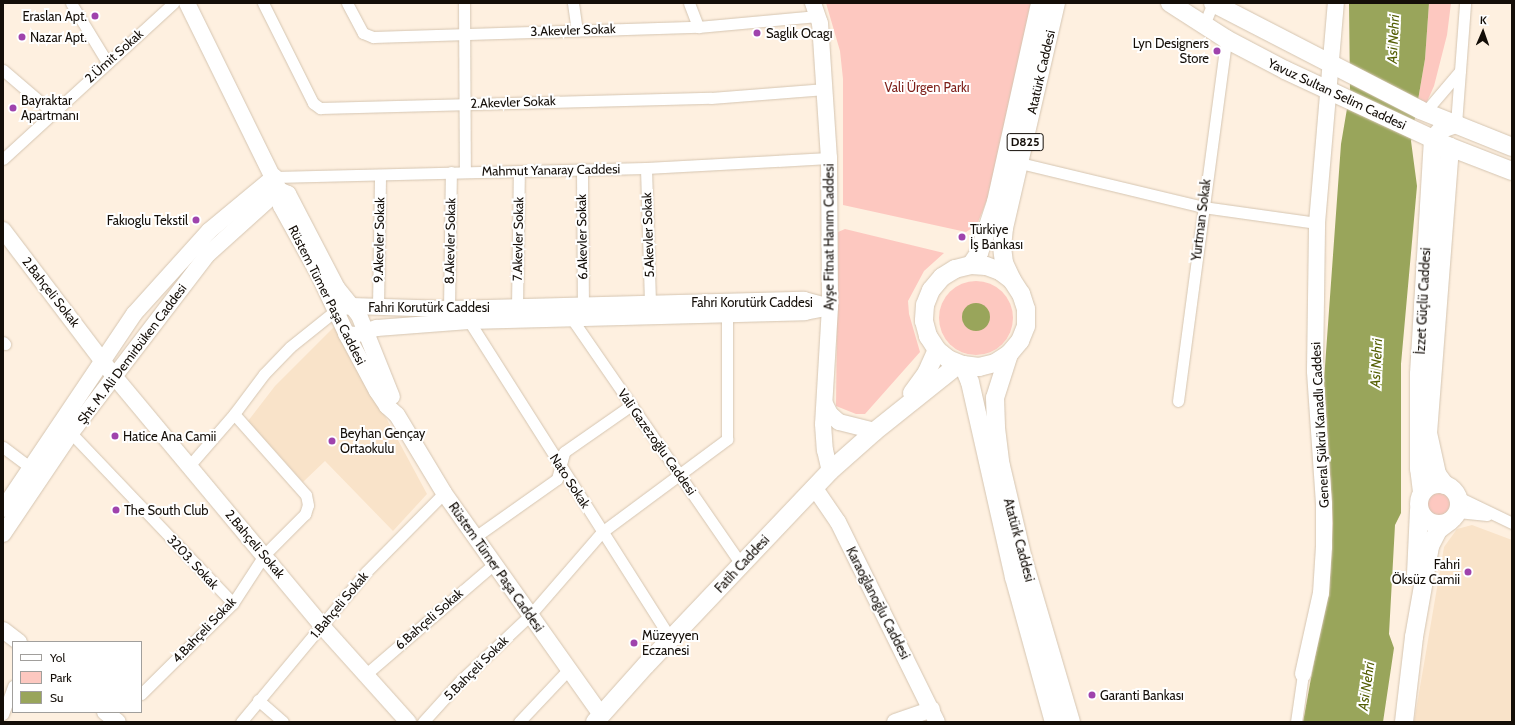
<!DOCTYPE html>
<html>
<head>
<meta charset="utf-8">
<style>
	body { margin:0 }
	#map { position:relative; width:1515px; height:725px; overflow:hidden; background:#fef0e0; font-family:Cabin,sans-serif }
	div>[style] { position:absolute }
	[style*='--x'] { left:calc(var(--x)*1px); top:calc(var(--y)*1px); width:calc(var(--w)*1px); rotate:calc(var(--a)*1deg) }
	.built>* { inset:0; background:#f9e3c9 }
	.green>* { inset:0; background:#fdc8c0 }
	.round { border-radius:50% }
	.water>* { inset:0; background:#99a55b }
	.roads { filter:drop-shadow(0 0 1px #d5c5b1) drop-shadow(0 0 1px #d5c5b1) }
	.street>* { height:11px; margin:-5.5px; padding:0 5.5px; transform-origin:5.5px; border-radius:5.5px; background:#fff }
	.secondary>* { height:16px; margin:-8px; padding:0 8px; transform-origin:8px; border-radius:8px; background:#fff }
	.primary>* { height:18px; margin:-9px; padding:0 9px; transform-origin:9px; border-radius:9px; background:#fff }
	.primary>.ring { margin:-9px; padding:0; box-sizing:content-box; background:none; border:18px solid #fff; border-radius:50% }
	.dots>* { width:11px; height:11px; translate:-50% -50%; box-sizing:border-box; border:2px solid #fff; border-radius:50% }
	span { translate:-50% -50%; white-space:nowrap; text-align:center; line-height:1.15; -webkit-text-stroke:4px #fff; paint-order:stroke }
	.shield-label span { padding:1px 3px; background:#fff; border:1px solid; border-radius:3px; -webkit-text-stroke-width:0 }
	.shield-label { font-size:12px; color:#140e08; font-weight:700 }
	.poi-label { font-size:13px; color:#140e08 }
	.right { translate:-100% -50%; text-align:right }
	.left { translate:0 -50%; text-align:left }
	.street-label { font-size:13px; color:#140e08 }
	.park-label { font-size:13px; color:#7d1f19 }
	.water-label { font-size:14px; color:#535d02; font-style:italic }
	.frame { position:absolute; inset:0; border:4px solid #140e08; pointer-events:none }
	.legend { position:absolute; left:12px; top:641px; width:130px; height:72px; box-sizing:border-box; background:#fff; border:1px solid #a19f9c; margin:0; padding:5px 7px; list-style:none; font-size:12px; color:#140e08 }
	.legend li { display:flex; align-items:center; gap:8px; height:20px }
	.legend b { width:20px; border:1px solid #a19f9c }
	.north { position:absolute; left:1463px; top:12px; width:40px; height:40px; -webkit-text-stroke:3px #fff; paint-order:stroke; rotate:2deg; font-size:11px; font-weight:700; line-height:16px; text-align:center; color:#140e08 }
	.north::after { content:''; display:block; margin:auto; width:14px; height:18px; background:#140e08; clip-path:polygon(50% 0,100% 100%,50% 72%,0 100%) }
</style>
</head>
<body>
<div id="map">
	<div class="built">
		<div style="clip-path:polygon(336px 325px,427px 494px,393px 531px,325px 461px,303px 482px,248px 421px,275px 386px)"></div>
		<div style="clip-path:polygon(1472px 525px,1512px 540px,1512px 722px,1414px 722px,1444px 547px,1457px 529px)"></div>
	</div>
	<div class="green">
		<div style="clip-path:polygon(826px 3px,1032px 3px,992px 187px,977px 225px,966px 232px,843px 205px,843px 79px,840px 51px)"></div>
		<div style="clip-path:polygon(1429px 3px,1451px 3px,1447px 35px,1434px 86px,1426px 104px,1418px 100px,1425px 59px)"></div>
		<div style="clip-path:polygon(845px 229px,944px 253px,924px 271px,908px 301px,909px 314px,920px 352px,865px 414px,856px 414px,836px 406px,838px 232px)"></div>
		<div class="round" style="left:939px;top:281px;width:74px;height:74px"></div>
		<div class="round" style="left:1426px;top:492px;width:24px;height:24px"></div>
	</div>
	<div class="water">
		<div style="clip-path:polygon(1349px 3px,1429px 3px,1425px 59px,1411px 141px,1417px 186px,1401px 364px,1401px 513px,1395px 525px,1389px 634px,1394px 648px,1383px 722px,1303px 722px,1330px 574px,1333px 523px,1324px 380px,1341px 144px,1350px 91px)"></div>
		<div class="round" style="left:962px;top:303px;width:28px;height:28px"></div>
	</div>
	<div class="roads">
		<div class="street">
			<div style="--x:71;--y:3;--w:69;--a:58.6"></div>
			<div style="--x:263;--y:3;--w:112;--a:63.4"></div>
			<div style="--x:313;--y:103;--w:9;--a:36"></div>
			<div style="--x:320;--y:108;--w:391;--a:-1.5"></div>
			<div style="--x:711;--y:98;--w:115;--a:-4.5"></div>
			<div style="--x:347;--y:3;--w:34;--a:62"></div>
			<div style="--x:363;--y:33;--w:11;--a:22"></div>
			<div style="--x:373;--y:37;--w:325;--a:-1.8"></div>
			<div style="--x:698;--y:27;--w:120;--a:-5.3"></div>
			<div style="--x:464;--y:3;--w:168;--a:89.7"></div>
			<div style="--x:573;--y:3;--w:27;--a:82"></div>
			<div style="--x:689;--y:3;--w:26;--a:69"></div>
			<div style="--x:1204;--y:25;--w:24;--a:-68"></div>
			<div style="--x:3;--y:70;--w:65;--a:40.6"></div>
			<div style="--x:1425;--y:112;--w:54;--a:-49.5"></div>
			<div style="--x:1456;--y:124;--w:121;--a:-85.7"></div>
			<div style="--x:3;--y:159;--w:231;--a:-42.5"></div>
			<div style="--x:1020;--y:163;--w:188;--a:13.5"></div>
			<div style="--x:1203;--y:207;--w:115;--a:8"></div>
			<div style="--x:646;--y:168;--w:134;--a:88.3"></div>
			<div style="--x:582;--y:169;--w:136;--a:89.6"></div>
			<div style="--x:274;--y:177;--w:372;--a:-1.4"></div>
			<div style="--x:646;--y:168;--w:183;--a:-3.1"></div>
			<div style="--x:378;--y:306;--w:131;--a:-89.1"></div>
			<div style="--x:517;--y:307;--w:136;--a:-89.2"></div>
			<div style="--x:449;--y:309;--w:137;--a:-89.2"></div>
			<div style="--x:572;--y:319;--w:298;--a:55.4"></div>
			<div style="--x:469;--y:321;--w:377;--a:57.6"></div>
			<div style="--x:3;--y:342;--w:3;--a:45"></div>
			<div style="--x:1178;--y:401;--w:365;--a:-82.4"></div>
			<div style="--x:71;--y:433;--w:235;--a:46.4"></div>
			<div style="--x:3;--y:447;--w:36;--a:37"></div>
			<div style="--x:189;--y:466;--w:69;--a:-49.1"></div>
			<div style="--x:234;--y:414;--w:50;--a:-53.1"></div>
			<div style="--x:264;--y:374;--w:37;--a:-46"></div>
			<div style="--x:290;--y:347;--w:58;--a:-38.7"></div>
			<div style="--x:1458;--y:497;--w:60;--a:25.7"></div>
			<div style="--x:1458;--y:512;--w:29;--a:6"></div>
			<div style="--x:475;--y:537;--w:100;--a:-35.3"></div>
			<div style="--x:557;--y:479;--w:28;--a:-75"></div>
			<div style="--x:564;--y:452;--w:80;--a:-34.9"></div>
			<div style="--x:365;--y:675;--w:170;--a:-40.7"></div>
			<div style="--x:141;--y:694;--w:129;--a:-44.7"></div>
			<div style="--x:233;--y:603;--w:59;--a:-56.9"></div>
			<div style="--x:265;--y:554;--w:57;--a:-45"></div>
			<div style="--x:305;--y:514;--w:9;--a:-72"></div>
			<div style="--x:308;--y:505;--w:10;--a:-101"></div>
			<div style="--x:306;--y:495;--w:108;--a:-131.6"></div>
			<div style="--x:258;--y:700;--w:33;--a:41"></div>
			<div style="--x:3;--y:714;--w:30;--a:-70"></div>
			<div style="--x:241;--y:722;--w:195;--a:-50.2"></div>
			<div style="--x:366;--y:572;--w:111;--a:-45.4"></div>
			<div style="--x:423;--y:722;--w:55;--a:-47.9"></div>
			<div style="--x:460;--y:681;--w:96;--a:-43.3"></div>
			<div style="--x:530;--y:615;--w:110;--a:-49.1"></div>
			<div style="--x:602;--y:532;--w:156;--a:-36.6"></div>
			<div style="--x:727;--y:439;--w:125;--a:-90"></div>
			<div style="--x:519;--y:722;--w:73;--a:-46.7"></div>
			<div style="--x:1296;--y:722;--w:49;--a:-81.7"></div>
		</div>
		<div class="secondary">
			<div style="--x:187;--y:3;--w:208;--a:63.8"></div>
			<div style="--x:279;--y:190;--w:16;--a:83"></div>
			<div style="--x:281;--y:206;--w:81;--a:61.2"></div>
			<div style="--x:320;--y:277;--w:66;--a:65"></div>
			<div style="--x:348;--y:337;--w:61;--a:61.8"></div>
			<div style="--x:377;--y:391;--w:18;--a:56"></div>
			<div style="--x:387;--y:406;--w:13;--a:42"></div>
			<div style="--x:397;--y:415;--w:91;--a:58.9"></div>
			<div style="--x:444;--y:493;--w:272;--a:54.7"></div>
			<div style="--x:813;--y:3;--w:21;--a:71"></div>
			<div style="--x:820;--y:23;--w:135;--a:86.2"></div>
			<div style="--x:829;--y:158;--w:149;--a:89.6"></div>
			<div style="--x:830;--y:307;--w:117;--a:93.4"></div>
			<div style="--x:823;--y:424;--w:26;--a:86"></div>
			<div style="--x:825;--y:450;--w:22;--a:77"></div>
			<div style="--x:279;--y:190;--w:10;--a:24"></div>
			<div style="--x:288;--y:194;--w:106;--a:62.5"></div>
			<div style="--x:337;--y:288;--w:35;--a:51"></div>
			<div style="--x:359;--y:315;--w:88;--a:68.1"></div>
			<div style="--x:3;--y:230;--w:183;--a:52.8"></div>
			<div style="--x:114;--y:376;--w:325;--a:50.2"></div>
			<div style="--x:322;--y:626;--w:129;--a:48.1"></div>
			<div style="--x:335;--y:311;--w:9;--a:-27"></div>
			<div style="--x:343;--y:307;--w:8;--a:-7"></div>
			<div style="--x:351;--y:306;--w:98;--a:1.8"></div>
			<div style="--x:449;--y:309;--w:355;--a:-1.5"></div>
			<div style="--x:804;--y:300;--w:27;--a:15"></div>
			<div style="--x:346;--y:334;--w:9;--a:6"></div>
			<div style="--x:355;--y:335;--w:23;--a:-18"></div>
			<div style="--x:377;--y:328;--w:92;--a:-4.4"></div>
			<div style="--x:469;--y:321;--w:336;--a:-1.5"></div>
			<div style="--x:805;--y:312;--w:25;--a:-11"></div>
			<div style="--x:825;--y:404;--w:11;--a:63"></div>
			<div style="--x:830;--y:414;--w:12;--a:42"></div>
			<div style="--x:839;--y:422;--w:37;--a:14"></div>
			<div style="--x:814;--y:487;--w:42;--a:55.6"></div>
			<div style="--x:838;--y:522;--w:223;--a:63.7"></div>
			<div style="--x:3;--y:509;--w:235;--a:-56.1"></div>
			<div style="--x:134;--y:314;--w:112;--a:-47.9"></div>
			<div style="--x:209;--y:231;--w:85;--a:-39.7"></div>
			<div style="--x:3;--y:534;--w:122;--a:-56"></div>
			<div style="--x:71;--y:433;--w:225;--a:-52.6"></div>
			<div style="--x:208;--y:254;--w:96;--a:-42"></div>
			<div style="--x:3;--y:630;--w:20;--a:37"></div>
			<div style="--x:1303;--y:674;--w:83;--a:-77.5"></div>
			<div style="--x:1321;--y:593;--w:46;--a:-86.3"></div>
			<div style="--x:1324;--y:547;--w:43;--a:-90"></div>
			<div style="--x:1324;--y:504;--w:133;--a:-93.9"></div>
			<div style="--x:1315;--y:371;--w:148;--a:-89.2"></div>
			<div style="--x:1317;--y:223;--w:221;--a:-85.1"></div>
			<div style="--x:105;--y:712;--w:16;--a:38"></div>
			<div style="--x:895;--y:722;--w:39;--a:-19"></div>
		</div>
		<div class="primary">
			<div style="--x:1170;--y:3;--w:67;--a:32.7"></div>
			<div style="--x:1226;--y:39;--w:67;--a:27.7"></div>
			<div style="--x:1285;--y:70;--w:182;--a:25"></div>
			<div style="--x:1450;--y:147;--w:66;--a:21.2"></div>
			<div style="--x:1213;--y:3;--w:233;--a:27.3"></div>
			<div style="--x:1420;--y:110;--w:99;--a:21.9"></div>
			<div style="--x:971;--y:265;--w:14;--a:-56"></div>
			<div style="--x:979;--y:253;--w:54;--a:-71.6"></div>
			<div style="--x:996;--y:202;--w:204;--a:-77.5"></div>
			<div style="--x:1012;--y:280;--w:19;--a:-115"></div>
			<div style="--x:1004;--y:263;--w:16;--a:-97"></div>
			<div style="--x:1002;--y:247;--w:19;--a:-84"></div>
			<div style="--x:1004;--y:228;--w:231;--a:-77"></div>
			<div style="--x:1009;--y:354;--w:46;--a:107.7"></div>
			<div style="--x:995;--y:398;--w:30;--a:88"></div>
			<div style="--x:996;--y:428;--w:38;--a:83"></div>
			<div style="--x:1001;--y:466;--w:96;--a:76.7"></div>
			<div style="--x:1023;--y:559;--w:170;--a:73.6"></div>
			<div style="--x:963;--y:365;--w:16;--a:7"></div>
			<div style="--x:979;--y:367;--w:16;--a:-14"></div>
			<div style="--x:995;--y:363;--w:17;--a:-33"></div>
			<div style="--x:1009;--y:354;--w:17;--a:-50"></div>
			<div style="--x:1020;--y:341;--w:16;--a:-68"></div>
			<div style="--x:1026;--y:326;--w:17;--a:-90"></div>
			<div style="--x:1026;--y:309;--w:16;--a:-108"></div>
			<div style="--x:1021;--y:294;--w:17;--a:-123"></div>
			<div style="--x:1012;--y:280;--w:15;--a:-143"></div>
			<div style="--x:1000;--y:271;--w:15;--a:-160"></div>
			<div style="--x:986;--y:266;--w:15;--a:-176"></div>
			<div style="--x:971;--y:265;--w:16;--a:166"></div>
			<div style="--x:955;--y:269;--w:15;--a:148"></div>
			<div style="--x:942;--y:277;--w:17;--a:130"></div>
			<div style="--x:931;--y:290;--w:16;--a:112"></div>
			<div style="--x:925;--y:305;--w:16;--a:94"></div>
			<div style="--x:924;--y:321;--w:16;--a:75"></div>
			<div style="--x:928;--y:336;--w:17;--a:57"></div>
			<div style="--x:937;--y:350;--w:14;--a:39"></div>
			<div style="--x:948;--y:359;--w:16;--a:22"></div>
			<div style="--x:963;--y:365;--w:18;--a:68"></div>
			<div style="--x:970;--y:382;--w:200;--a:77.3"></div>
			<div style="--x:1014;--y:577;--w:150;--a:74.6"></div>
			<div style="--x:912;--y:393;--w:26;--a:-54"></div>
			<div style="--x:927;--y:372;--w:24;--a:-66"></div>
			<div class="ring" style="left:1419px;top:484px;width:22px;height:22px"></div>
			<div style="--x:1445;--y:485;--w:14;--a:-126"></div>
			<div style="--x:1437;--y:474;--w:42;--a:-102.4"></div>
			<div style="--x:1428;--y:433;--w:287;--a:-85.6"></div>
			<div style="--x:1422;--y:492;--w:23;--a:-97"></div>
			<div style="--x:1419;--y:469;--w:95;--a:-90"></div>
			<div style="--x:1419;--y:374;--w:235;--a:-86.6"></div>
			<div style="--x:1433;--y:139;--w:13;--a:-48"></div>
			<div style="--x:1442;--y:129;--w:15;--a:-20"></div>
			<div style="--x:1416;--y:574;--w:64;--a:-87.3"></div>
			<div style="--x:595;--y:722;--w:76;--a:-48.2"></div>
			<div style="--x:646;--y:665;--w:267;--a:-46.5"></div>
			<div style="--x:830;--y:471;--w:60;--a:-41.6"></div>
			<div style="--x:875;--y:431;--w:107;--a:-38.6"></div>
			<div style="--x:1404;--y:722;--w:86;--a:-83.3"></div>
			<div style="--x:1414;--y:637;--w:92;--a:-80"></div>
			<div style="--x:1430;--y:546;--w:18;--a:-63"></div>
			<div style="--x:1438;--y:530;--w:15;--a:-37"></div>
		</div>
	</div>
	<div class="dots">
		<div style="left:95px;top:16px;background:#9f43ad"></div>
		<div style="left:757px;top:33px;background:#9f43ad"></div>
		<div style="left:22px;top:37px;background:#9f43ad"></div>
		<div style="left:1217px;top:51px;background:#9f43ad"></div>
		<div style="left:13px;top:108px;background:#9f43ad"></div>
		<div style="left:196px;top:220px;background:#9f43ad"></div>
		<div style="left:962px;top:237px;background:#9f43ad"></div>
		<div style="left:115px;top:436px;background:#9f43ad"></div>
		<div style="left:332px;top:441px;background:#9f43ad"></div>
		<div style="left:116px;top:510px;background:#9f43ad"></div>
		<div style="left:1468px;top:572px;background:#9f43ad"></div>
		<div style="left:634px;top:643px;background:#9f43ad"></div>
		<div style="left:1092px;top:695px;background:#9f43ad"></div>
	</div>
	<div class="shield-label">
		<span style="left:1025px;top:142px">D825</span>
	</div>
	<div class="poi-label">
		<span class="right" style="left:87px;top:16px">Eraslan Apt.</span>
		<span class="left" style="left:766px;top:33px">Saglık Ocagı</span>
		<span class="left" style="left:30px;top:37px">Nazar Apt.</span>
		<span class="right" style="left:1209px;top:51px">Lyn Designers<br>Store</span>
		<span class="left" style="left:21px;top:108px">Bayraktar<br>Apartmanı</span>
		<span class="right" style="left:188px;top:220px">Fakıoglu Tekstil</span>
		<span class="left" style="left:970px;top:237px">Türkiye<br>İş Bankası</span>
		<span class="left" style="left:340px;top:441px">Beyhan Gençay<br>Ortaokulu</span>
		<span class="left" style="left:123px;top:436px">Hatice Ana Camii</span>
		<span class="left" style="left:124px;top:510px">The South Club</span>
		<span class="right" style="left:1460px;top:572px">Fahri<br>Öksüz Camii</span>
		<span class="left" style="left:642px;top:643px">Müzeyyen<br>Eczanesi</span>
		<span class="left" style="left:1100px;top:695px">Garanti Bankası</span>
	</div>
	<div class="street-label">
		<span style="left:573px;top:30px;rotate:-2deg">3.Akevler Sokak</span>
		<span style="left:114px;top:56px;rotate:-42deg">2.Ümit Sokak</span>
		<span style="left:1041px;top:72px;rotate:-77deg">Atatürk Caddesi</span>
		<span style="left:1337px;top:94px;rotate:25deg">Yavuz Sultan Selim Caddesi</span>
		<span style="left:513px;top:102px;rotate:-2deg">2.Akevler Sokak</span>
		<span style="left:551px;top:170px;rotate:-1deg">Mahmut Yanaray Caddesi</span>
		<span style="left:1201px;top:220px;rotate:-83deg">Yurtman Sokak</span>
		<span style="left:648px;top:235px;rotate:-92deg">5.Akevler Sokak</span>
		<span style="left:582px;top:237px;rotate:-91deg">6.Akevler Sokak</span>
		<span style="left:829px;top:237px;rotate:-90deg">Ayşe Fitnat Hanım Caddesi</span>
		<span style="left:518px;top:239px;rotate:-89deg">7.Akevler Sokak</span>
		<span style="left:379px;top:240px;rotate:-89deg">9.Akevler Sokak</span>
		<span style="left:450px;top:241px;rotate:-89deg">8.Akevler Sokak</span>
		<span style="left:51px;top:292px;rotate:52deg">2.Bahçeli Sokak</span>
		<span style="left:327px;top:295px;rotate:63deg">Rüstem Tümer Paşa Caddesi</span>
		<span style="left:1423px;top:301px;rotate:-87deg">İzzet Güçlü Caddesi</span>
		<span style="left:752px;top:302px">Fahri Korutürk Caddesi</span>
		<span style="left:429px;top:307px">Fahri Korutürk Caddesi</span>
		<span style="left:132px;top:354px;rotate:-53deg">Şht. M. Ali Demirbüken Caddesi</span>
		<span style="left:1320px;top:425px;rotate:-93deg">General Şükrü Kanadlı Caddesi</span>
		<span style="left:657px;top:442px;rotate:55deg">Vali Gazezoğlu Caddesi</span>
		<span style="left:570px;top:481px;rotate:57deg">Nato Sokak</span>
		<span style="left:1019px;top:540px;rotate:75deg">Atatürk Caddesi</span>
		<span style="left:255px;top:544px;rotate:50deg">2.Bahçeli Sokak</span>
		<span style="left:193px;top:562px;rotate:47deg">3203. Sokak</span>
		<span style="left:742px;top:564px;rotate:-47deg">Fatih Caddesi</span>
		<span style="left:496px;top:567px;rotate:55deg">Rüstem Tümer Paşa Caddesi</span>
		<span style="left:878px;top:603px;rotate:63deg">Karaoğlanoğlu Caddesi</span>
		<span style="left:339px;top:605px;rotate:-50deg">1.Bahçeli Sokak</span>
		<span style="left:429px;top:619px;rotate:-41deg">6.Bahçeli Sokak</span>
		<span style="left:204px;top:630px;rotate:-46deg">4.Bahçeli Sokak</span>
		<span style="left:476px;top:668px;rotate:-45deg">5.Bahçeli Sokak</span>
	</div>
	<div class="park-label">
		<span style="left:927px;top:87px">Vali Ürgen Parkı</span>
	</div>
	<div class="water-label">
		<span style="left:1393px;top:39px;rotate:-87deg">Asi Nehri</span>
		<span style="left:1376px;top:363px;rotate:-87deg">Asi Nehri</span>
		<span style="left:1366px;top:686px;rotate:-82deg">Asi Nehri</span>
	</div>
	<div class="frame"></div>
	<ul class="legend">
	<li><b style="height:5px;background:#fff"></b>Yol</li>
	<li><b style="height:11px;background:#fdc8c0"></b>Park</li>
	<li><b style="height:11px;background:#99a55b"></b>Su</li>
	</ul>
	<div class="north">K</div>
</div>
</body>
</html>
